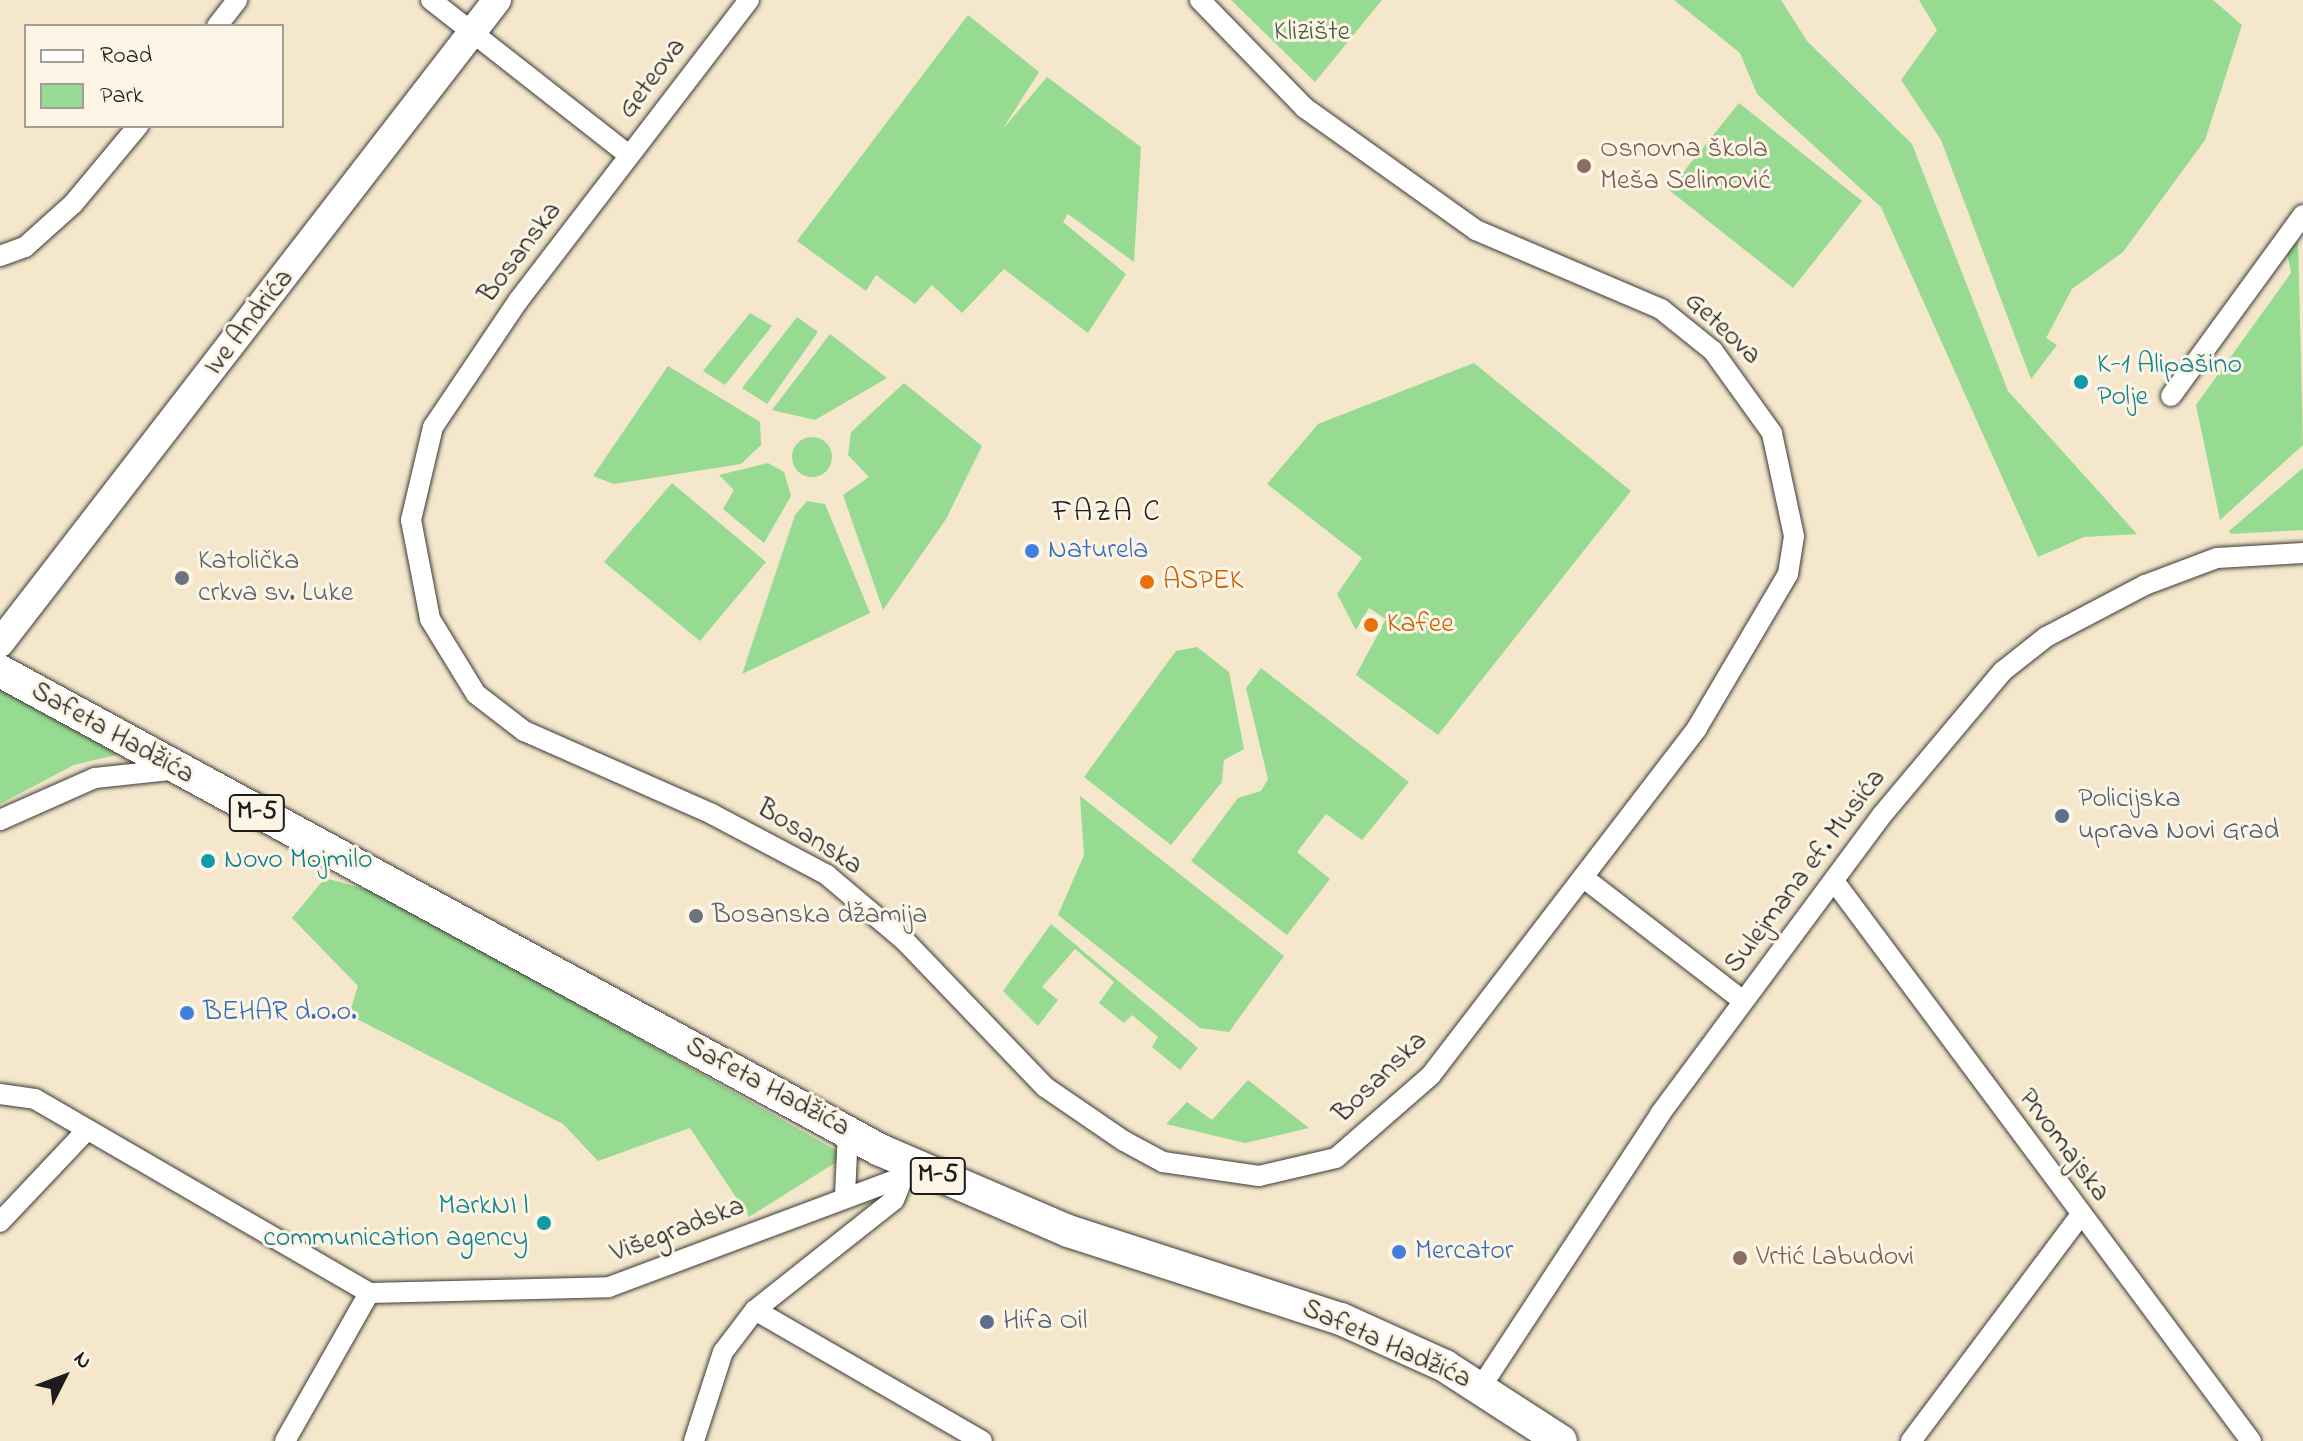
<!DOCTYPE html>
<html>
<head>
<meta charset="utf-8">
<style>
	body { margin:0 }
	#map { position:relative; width:2303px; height:1441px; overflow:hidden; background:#f4e7cc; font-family:"Indie Flower",sans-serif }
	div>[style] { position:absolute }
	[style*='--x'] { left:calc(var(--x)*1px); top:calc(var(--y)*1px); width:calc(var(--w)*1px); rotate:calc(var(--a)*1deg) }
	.green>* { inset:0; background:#97da92 }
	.round { border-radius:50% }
	.roads { filter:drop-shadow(0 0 2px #3c3a36) drop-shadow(0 0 2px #3c3a36) }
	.street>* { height:20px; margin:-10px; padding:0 10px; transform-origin:10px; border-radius:10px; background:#fff }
	.secondary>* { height:28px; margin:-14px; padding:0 14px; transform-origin:14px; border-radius:14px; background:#fff }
	.primary>* { height:32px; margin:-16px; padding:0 16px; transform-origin:16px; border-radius:16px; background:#fff }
	.dots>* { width:22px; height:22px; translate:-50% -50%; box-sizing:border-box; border:4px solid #fcf5e5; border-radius:50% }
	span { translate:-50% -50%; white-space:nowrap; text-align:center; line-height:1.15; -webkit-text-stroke:6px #fcf5e5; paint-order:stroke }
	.shield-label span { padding:2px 6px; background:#fcf5e5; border:2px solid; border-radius:6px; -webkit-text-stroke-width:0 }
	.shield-label { font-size:26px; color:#1c1c1c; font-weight:700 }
	.park-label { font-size:28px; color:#475e45 }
	.street-label { font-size:28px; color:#1c1c1c }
	.education-label { font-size:28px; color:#785e54 }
	.left { translate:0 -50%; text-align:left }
	.culture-label { font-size:28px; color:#0d838f }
	.right { translate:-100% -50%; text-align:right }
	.shop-label { font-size:28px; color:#366cbe }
	.worship-label { font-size:28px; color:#5b616d }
	.food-label { font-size:28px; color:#c56008 }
	.service-label { font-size:28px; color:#4e5e75 }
	.neighbourhood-label { font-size:30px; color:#1c1c1c; letter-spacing:2px }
	.legend { position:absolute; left:24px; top:24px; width:260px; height:104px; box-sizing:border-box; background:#fcf5e5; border:2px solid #a29e95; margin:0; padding:10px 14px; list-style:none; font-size:24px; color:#1c1c1c }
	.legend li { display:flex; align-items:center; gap:16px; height:40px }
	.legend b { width:40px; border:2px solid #a29e95 }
	.north { position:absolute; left:24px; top:1337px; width:80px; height:80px; -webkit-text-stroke:6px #fcf5e5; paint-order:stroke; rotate:48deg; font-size:22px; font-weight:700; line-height:32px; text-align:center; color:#1c1c1c }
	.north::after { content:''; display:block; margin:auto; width:28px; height:36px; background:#1c1c1c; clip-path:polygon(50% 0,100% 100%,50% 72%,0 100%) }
</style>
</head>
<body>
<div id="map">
	<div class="green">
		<div style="clip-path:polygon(1231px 0,1382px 0,1315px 82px)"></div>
		<div style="clip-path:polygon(1674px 0,1781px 0,1807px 41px,1912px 144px,2008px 391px,2137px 534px,2084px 537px,2038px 557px,1881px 207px,1757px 94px,1740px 53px)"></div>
		<div style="clip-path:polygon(1919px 0,2213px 0,2242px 25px,2205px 140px,2123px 252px,2072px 289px,2046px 338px,2057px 345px,2031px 379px,1941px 140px,1901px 80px,1937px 30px)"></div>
		<div style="clip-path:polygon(968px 15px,1039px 72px,1002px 130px,1047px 77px,1141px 147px,1134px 262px,1068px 214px,1063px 222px,1126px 274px,1088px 333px,1004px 269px,962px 313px,932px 285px,915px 304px,876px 275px,866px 291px,797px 241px)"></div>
		<div style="clip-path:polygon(1739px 103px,1862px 201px,1793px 288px,1669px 190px)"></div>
		<div style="clip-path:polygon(2298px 240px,2303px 445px,2220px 520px,2196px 405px,2291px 273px,2287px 252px)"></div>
		<div style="clip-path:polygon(750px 313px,772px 326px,725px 385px,703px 371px)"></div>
		<div style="clip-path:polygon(797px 317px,818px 332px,767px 404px,742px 388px)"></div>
		<div style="clip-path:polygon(830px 334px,887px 378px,815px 420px,772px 410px)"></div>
		<div style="clip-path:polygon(1474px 363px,1631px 491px,1438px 735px,1356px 675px,1386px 619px,1369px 608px,1356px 630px,1337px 594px,1362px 558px,1267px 484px,1318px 424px)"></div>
		<div style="clip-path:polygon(668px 366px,760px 422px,761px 445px,741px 464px,614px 484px,593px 476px)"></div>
		<div style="clip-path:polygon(904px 383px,982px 446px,946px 519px,883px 610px,843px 495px,869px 477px,848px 455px,851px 432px)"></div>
		<div class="round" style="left:792px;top:437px;width:40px;height:40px"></div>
		<div style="clip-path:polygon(768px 463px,784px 472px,791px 496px,764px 543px,723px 509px,734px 490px,719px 475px)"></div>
		<div style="clip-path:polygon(2303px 468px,2303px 530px,2231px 534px,2229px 531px)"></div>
		<div style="clip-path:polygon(672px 483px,766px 562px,700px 641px,604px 562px)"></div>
		<div style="clip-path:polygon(807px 501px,825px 504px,870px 613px,742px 674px,795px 515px)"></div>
		<div style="clip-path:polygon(1197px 647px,1229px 672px,1244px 749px,1224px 760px,1222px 782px,1171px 845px,1084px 777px,1176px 651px)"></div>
		<div style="clip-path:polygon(1261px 668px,1409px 782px,1362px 840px,1326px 814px,1297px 852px,1330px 879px,1287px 935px,1191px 861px,1238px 798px,1261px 791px,1268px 779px,1246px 688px)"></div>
		<div style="clip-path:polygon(0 685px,120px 754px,74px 765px,0 804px)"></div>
		<div style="clip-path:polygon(1080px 796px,1284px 956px,1229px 1032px,1200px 1028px,1058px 915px,1084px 855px)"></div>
		<div style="clip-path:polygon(325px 878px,386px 895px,846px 1156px,749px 1217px,690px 1128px,598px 1161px,563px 1124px,349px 1015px,358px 986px,292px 918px)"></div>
		<div style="clip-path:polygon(1051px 924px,1198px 1048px,1180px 1070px,1152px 1047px,1158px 1037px,1132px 1015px,1124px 1023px,1099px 1003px,1114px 982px,1075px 949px,1042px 987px,1058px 1000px,1038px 1026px,1003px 991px)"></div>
		<div style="clip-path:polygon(1248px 1080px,1309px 1128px,1245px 1143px,1166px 1124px,1187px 1102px,1212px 1120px)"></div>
	</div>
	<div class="roads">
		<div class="street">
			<div style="--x:431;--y:0;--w:251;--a:38.1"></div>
			<div style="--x:749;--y:0;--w:379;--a:127.5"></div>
			<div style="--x:518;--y:301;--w:152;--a:124"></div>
			<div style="--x:433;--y:427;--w:96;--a:103.3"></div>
			<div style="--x:411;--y:520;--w:101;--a:79.1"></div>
			<div style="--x:430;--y:619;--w:88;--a:58.5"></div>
			<div style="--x:476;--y:694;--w:61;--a:37.6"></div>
			<div style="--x:524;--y:731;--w:206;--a:23.8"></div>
			<div style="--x:712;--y:814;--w:130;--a:27.9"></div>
			<div style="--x:827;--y:875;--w:102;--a:40.2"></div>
			<div style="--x:905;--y:941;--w:202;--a:46.2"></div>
			<div style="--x:1045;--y:1087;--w:96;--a:34.4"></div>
			<div style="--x:1124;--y:1141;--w:44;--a:28.3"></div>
			<div style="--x:1163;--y:1162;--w:97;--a:8.3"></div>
			<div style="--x:1259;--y:1176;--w:79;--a:-13.2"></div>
			<div style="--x:1336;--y:1158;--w:126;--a:-41.1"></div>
			<div style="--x:1431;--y:1075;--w:437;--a:-52.5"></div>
			<div style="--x:1697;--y:728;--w:179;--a:-59.4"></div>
			<div style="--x:1788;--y:574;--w:38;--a:-81"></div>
			<div style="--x:1794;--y:536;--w:105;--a:-102.1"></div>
			<div style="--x:1772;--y:433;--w:101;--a:-125.7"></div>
			<div style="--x:1713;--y:351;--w:67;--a:-141.1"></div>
			<div style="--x:1661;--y:309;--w:201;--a:-156.9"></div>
			<div style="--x:1476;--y:230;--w:210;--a:-144.5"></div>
			<div style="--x:1305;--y:108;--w:151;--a:-134.2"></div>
			<div style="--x:217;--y:26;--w:33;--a:-52"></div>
			<div style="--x:0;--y:256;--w:27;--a:-20"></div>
			<div style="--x:25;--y:247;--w:64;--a:-41.9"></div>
			<div style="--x:73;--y:204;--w:102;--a:-50.2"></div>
			<div style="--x:2171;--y:396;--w:224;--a:-53.9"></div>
			<div style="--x:0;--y:820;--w:104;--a:-23.9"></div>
			<div style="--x:95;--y:778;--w:75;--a:-6.1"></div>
			<div style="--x:1584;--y:878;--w:201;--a:37.7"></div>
			<div style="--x:1834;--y:881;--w:698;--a:53.33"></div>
			<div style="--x:0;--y:1094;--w:35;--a:8"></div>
			<div style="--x:35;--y:1099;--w:386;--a:30.1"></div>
			<div style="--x:369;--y:1293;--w:240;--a:-1.4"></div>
			<div style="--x:609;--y:1287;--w:312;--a:-20.5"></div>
			<div style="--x:845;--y:1195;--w:63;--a:-87.3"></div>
			<div style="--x:0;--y:1222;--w:125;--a:-46.6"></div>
			<div style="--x:755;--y:1310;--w:262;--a:30"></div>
			<div style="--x:1481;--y:1387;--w:326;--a:-56.7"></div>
			<div style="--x:1660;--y:1114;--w:372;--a:-53.4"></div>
			<div style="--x:1882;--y:815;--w:188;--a:-50"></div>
			<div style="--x:2003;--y:671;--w:55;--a:-38.3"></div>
			<div style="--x:2046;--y:637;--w:112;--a:-27.7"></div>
			<div style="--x:2145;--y:585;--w:77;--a:-20.6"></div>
			<div style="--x:2217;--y:558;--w:86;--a:-3.3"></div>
			<div style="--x:285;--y:1441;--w:170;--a:-60.4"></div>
			<div style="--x:694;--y:1441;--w:94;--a:-72"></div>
			<div style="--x:723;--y:1352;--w:53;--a:-52.7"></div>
			<div style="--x:755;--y:1310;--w:177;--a:-38.4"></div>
			<div style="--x:894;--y:1200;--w:35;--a:-68"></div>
			<div style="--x:1911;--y:1441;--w:281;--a:-53.1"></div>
		</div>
		<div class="secondary">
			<div style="--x:0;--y:643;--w:813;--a:-52.3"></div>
		</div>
		<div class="primary">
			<div style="--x:0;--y:671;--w:1002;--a:28.56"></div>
			<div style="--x:880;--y:1150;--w:205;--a:23.3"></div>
			<div style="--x:1068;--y:1231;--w:287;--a:17.9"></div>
			<div style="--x:1341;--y:1319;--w:114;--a:24.3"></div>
			<div style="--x:1445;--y:1366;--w:138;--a:32.9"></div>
		</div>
	</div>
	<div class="dots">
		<div style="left:1584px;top:166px;background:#8d6e63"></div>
		<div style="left:2081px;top:382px;background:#0f9aa8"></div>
		<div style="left:1032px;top:551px;background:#3f7fe0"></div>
		<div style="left:182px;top:578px;background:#6b7280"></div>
		<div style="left:1147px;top:582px;background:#e8710a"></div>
		<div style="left:1371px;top:625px;background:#e8710a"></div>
		<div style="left:2062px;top:816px;background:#5c6f8a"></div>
		<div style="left:208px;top:861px;background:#0f9aa8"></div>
		<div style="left:696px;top:916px;background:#6b7280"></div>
		<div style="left:187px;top:1013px;background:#3f7fe0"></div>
		<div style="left:544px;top:1223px;background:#0f9aa8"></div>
		<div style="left:1399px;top:1252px;background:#3f7fe0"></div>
		<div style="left:1740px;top:1258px;background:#8d6e63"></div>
		<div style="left:987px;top:1322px;background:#5c6f8a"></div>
	</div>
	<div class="shield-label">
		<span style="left:257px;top:813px">M-5</span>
		<span style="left:938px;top:1176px">M-5</span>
	</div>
	<div class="park-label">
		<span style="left:1312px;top:33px">Klizište</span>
	</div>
	<div class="street-label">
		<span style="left:653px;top:79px;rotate:-53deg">Geteova</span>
		<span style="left:521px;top:253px;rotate:-53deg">Bosanska</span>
		<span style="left:250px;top:323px;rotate:-52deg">Ive Andrića</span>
		<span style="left:1722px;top:329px;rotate:43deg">Geteova</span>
		<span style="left:112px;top:734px;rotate:29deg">Safeta Hadžića</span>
		<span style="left:809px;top:838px;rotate:32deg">Bosanska</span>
		<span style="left:1806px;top:872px;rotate:-53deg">Sulejmana ef. Musića</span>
		<span style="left:1381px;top:1078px;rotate:-44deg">Bosanska</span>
		<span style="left:767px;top:1088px;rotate:28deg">Safeta Hadžića</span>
		<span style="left:2063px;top:1146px;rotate:53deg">Prvomajska</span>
		<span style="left:678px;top:1231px;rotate:-21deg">Višegradska</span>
		<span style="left:1386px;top:1345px;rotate:24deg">Safeta Hadžića</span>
	</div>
	<div class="education-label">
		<span class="left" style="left:1600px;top:166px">Osnovna škola<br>Meša Selimović</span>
		<span class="left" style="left:1756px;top:1258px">Vrtić Labudovi</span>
	</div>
	<div class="culture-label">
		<span class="left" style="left:2097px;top:382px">K-1 Alipašino<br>Polje</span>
		<span class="left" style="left:224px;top:861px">Novo Mojmilo</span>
		<span class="right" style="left:528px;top:1223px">MarkNI |<br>communication agency</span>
	</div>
	<div class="shop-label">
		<span class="left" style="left:1048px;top:551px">Naturela</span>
		<span class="left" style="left:203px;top:1013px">BEHAR d.o.o.</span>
		<span class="left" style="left:1415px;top:1252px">Mercator</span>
	</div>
	<div class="worship-label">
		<span class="left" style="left:198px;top:578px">Katolička<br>crkva sv. Luke</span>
		<span class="left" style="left:712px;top:916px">Bosanska džamija</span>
	</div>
	<div class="food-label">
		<span class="left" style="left:1163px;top:582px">ASPEK</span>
		<span class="left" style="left:1387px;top:625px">Kafee</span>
	</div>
	<div class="service-label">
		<span class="left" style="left:2078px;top:816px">Policijska<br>uprava Novi Grad</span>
		<span class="left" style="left:1003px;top:1322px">Hifa Oil</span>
	</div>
	<div class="neighbourhood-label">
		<span style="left:1107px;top:513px">FAZA C</span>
	</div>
	<ul class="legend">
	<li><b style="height:10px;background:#fff"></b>Road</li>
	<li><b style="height:22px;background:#97da92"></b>Park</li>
	</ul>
	<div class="north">N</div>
</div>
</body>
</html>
